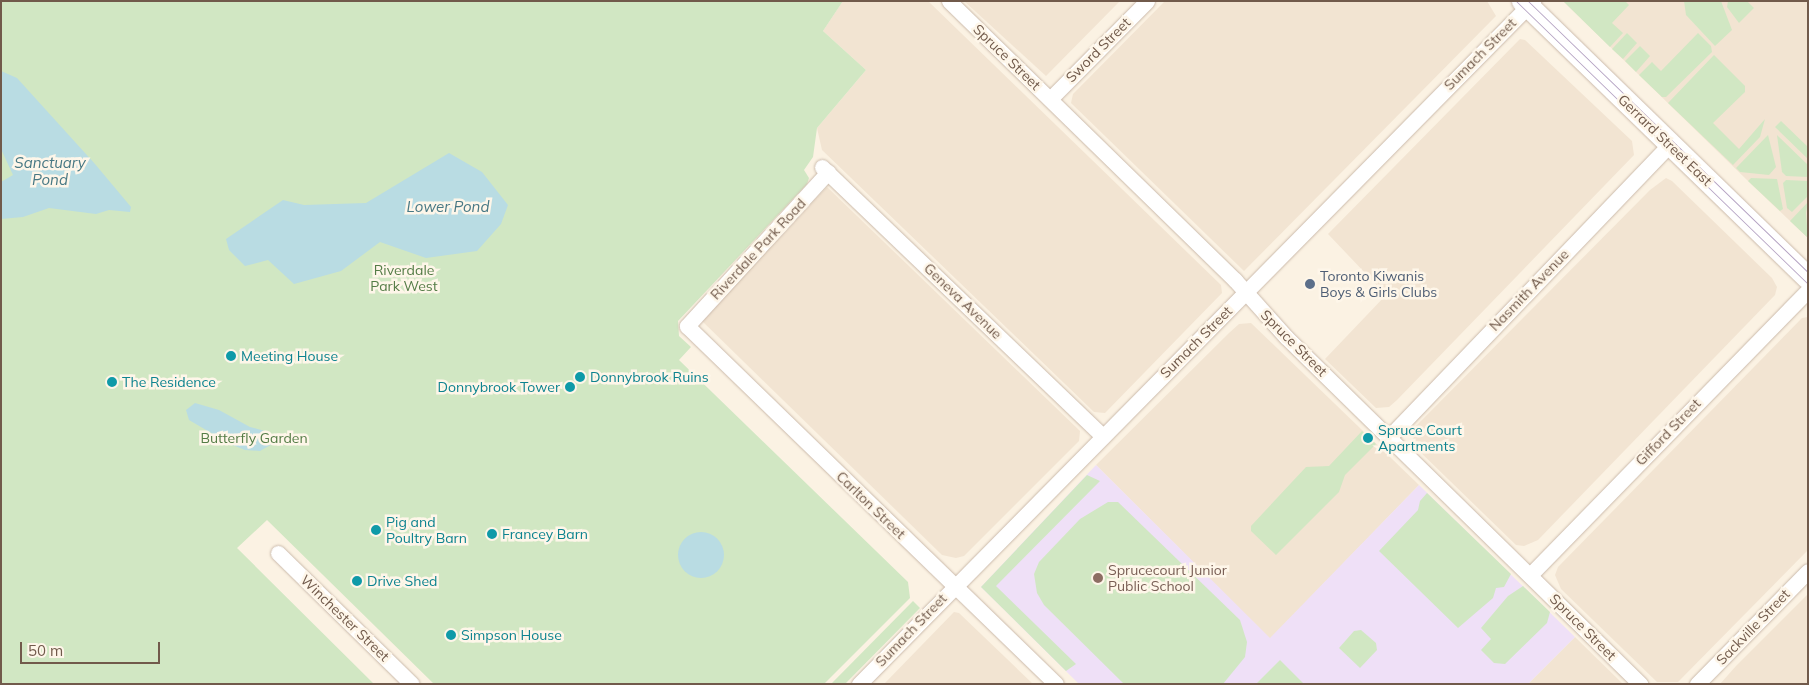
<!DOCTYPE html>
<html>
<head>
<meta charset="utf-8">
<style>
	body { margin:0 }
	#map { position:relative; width:1809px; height:685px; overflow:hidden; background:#fbf2e3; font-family:Mulish,sans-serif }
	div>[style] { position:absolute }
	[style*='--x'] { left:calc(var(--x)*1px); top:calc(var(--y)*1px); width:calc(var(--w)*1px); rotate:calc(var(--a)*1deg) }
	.residential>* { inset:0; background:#f2e4d2 }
	.education>* { inset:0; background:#efe0f7 }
	.green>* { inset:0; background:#d1e7c3 }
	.water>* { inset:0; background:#b9dce3 }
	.round { border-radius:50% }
	.roads { filter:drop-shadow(0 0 1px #cbbaab) drop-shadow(0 0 1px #cbbaab) }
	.minor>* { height:15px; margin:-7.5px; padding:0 7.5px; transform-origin:7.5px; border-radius:7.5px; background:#fff }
	.secondary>* { height:22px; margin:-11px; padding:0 11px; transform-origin:11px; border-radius:11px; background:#fff }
	.tram>* { height:1px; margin:-0.5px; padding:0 0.5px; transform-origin:0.5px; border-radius:0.5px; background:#b5a3c3 }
	.dots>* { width:14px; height:14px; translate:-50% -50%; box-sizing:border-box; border:2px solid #fef6e9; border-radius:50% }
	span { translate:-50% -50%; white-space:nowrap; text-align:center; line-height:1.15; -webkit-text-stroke:5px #fef6e9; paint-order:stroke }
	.street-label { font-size:14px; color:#715a4b }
	.park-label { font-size:14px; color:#547c46 }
	.service-label { font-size:14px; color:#4e5e75 }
	.left { translate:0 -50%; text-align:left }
	.culture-label { font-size:14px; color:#0d838f }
	.right { translate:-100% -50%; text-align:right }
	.education-label { font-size:14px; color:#785e54 }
	.water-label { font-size:15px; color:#477884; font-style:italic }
	.frame { position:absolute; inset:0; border:2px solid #715a4b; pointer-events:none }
	.scale { position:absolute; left:20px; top:642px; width:140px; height:22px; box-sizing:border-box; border:2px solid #715a4b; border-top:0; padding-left:6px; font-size:15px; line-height:18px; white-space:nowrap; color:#715a4b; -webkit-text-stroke:4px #fef6e9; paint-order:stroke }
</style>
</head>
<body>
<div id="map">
	<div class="residential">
		<div style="clip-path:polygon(843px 1px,928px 1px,1221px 285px,1222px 293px,1105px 413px,1094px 412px,822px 150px,817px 128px,866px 70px,823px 31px)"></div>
		<div style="clip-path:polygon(964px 1px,1120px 1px,1046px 76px)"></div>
		<div style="clip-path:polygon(1165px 1px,1487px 1px,1496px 16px,1244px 271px,1071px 103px,1073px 94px)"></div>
		<div style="clip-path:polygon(1563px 1px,1808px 1px,1808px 238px,1748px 181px)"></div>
		<div style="clip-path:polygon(1520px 39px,1525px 40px,1632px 141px,1634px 155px,1397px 400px,1389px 407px,1376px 408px,1325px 359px,1386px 295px,1328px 234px)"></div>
		<div style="clip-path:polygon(1666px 178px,1672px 181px,1772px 278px,1777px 287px,1775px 295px,1538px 540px,1524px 546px,1516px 545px,1416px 448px,1413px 442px,1415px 427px,1650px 190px)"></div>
		<div style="clip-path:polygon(827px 187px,1080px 431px,1079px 441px,964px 556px,956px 558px,942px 555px,701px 320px)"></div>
		<div style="clip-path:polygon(1808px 317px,1808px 550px,1678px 682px,1657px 682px,1561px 589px,1555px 575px,1558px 567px,1802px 318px)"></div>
		<div style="clip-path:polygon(1251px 323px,1419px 485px,1270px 639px,1096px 465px,1229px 333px,1239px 324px)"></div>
		<div style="clip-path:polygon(1808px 594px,1808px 684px,1720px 684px,1736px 666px)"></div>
		<div style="clip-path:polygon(954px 612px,959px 613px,1033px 684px,884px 684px)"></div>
		<div style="clip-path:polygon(1575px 637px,1623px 684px,1528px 684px)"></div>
	</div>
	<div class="education">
		<div style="clip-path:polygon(1096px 465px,1270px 638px,1419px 485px,1575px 637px,1528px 684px,1079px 684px,981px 587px)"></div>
	</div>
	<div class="green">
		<div style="clip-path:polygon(1px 1px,843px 1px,823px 31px,866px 70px,817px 128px,813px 157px,804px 170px,809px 178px,807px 184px,678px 321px,679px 336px,691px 347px,679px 360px,908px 582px,910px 598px,824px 684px,434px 684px,267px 520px,237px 548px,374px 684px,1px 684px)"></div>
		<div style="clip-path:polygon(1563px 1px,1625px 1px,1629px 5px,1612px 23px,1623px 33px,1610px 47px)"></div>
		<div style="clip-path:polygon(1684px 1px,1721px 1px,1732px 30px,1715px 46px,1686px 15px)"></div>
		<div style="clip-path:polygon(1728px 1px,1747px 1px,1754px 8px,1739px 23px,1727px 7px)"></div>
		<div style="clip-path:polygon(1627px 33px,1637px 43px,1623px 59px,1612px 49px)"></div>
		<div style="clip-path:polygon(1698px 33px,1711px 46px,1712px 52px,1666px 97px,1662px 97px,1639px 75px,1652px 62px,1661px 71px)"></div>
		<div style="clip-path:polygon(1640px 46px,1650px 56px,1636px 72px,1625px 61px)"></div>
		<div style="clip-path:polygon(1714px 55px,1745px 86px,1745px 92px,1713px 123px,1739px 149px,1765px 119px,1760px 137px,1733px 165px,1668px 103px)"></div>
		<div style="clip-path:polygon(1781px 121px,1808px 147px,1808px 159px,1775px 127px)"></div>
		<div style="clip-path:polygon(1768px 135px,1776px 167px,1769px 175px,1740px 172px,1736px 168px)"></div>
		<div style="clip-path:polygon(1777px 135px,1808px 165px,1808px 177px,1786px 176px,1782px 172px)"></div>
		<div style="clip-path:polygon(1751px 178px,1777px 179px,1783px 209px,1780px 211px,1748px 181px)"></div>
		<div style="clip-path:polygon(1786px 180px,1808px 181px,1808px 196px,1792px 212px,1787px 208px,1783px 183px)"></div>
		<div style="clip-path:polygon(1808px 202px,1806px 213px,1808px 238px,1790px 221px)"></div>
		<div style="clip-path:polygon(1362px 431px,1376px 444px,1345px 475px,1339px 492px,1276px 555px,1251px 531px,1251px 526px,1306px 467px,1329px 466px)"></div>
		<div style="clip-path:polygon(1087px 475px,1100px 481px,996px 586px,1076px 664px,1066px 671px,981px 587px)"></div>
		<div style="clip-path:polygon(1427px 493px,1511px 574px,1504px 587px,1496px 588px,1493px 598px,1458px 628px,1379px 551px,1418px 510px,1420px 501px)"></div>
		<div style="clip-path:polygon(1108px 502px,1118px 502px,1240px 620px,1247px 642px,1245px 657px,1223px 684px,1124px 684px,1044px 605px,1037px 593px,1034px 574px,1039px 562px,1080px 519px)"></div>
		<div style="clip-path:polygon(1523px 586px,1550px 612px,1547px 623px,1505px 664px,1494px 663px,1481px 650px,1491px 639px,1481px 628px,1508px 596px)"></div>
		<div style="clip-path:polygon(913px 601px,920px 608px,845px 684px,831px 684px)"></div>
		<div style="clip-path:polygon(1361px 630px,1376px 643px,1377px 650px,1360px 668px,1339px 648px,1354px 631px)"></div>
		<div style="clip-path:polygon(1280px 660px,1304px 684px,1256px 684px)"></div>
	</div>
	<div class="water">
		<div style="clip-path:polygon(1px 71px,17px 78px,95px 164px,131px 207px,130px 212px,109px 210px,96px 214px,49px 208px,23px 217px,1px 219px,1px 182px,13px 175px,1px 149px)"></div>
		<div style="clip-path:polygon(449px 153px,482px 172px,508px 205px,501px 224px,477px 251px,426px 258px,380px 242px,341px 271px,294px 284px,268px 260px,245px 266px,229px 250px,226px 239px,283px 200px,304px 205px,366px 203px)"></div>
		<div style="clip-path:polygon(195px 403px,219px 410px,250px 427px,265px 431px,271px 436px,274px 443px,260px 451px,245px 450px,230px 444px,189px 420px,186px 410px)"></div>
		<div class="round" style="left:678px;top:532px;width:46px;height:46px"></div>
	</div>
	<div class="roads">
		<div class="minor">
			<div style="--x:949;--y:1;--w:400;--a:44.3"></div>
			<div style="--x:1235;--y:280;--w:76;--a:48.2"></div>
			<div style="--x:1286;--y:337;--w:496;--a:44.4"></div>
			<div style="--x:1050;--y:99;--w:138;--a:-45.3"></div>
			<div style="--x:822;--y:167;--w:389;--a:43.8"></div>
			<div style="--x:828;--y:172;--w:209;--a:132.5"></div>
			<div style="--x:687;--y:326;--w:514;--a:44.13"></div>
			<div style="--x:1390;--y:436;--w:405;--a:-46.2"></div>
			<div style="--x:278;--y:553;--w:187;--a:44.4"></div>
			<div style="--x:1530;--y:575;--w:398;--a:-45.7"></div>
			<div style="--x:859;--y:684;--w:960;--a:-45.38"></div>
			<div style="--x:1697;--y:684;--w:158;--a:-45.5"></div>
		</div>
		<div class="secondary">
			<div style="--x:1523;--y:1;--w:397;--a:44.2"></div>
		</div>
	</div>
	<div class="tram">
		<div style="--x:1516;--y:1;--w:407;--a:44.1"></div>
		<div style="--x:1528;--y:1;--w:390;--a:44.1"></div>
	</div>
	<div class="dots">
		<div style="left:1310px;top:284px;background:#5c6f8a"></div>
		<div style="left:231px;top:356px;background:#0f9aa8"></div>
		<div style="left:580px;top:377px;background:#0f9aa8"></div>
		<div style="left:112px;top:382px;background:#0f9aa8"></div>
		<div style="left:570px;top:387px;background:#0f9aa8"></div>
		<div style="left:1368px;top:438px;background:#0f9aa8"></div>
		<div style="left:376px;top:530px;background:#0f9aa8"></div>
		<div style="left:492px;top:534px;background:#0f9aa8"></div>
		<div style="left:1098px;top:578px;background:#8d6e63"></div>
		<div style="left:357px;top:581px;background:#0f9aa8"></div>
		<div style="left:451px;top:635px;background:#0f9aa8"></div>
	</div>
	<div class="street-label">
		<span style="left:1098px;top:50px;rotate:-45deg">Sword Street</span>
		<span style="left:1480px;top:54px;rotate:-45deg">Sumach Street</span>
		<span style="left:1007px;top:57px;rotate:44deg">Spruce Street</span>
		<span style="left:1665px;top:140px;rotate:44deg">Gerrard Street East</span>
		<span style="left:758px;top:249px;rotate:-47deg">Riverdale Park Road</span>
		<span style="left:1529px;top:290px;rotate:-46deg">Nasmith Avenue</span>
		<span style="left:963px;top:301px;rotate:44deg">Geneva Avenue</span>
		<span style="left:1196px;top:342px;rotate:-45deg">Sumach Street</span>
		<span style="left:1294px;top:343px;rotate:45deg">Spruce Street</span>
		<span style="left:1668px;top:432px;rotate:-46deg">Gifford Street</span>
		<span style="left:871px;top:505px;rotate:44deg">Carlton Street</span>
		<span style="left:345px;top:618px;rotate:44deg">Winchester Street</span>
		<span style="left:1583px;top:627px;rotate:45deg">Spruce Street</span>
		<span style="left:1753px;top:627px;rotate:-46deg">Sackville Street</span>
		<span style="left:911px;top:630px;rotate:-46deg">Sumach Street</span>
	</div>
	<div class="park-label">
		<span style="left:404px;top:278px">Riverdale<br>Park West</span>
		<span style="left:254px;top:438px">Butterfly Garden</span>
	</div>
	<div class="service-label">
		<span class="left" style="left:1320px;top:284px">Toronto Kiwanis<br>Boys &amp; Girls Clubs</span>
	</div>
	<div class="culture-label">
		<span class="left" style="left:241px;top:356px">Meeting House</span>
		<span class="left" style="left:590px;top:377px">Donnybrook Ruins</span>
		<span class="left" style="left:122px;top:382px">The Residence</span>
		<span class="right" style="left:560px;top:387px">Donnybrook Tower</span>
		<span class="left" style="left:1378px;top:438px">Spruce Court<br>Apartments</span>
		<span class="left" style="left:386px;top:530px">Pig and<br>Poultry Barn</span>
		<span class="left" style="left:502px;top:534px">Francey Barn</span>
		<span class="left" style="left:367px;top:581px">Drive Shed</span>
		<span class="left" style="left:461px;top:635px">Simpson House</span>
	</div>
	<div class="education-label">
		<span class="left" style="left:1108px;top:578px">Sprucecourt Junior<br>Public School</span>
	</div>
	<div class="water-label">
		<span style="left:50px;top:171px">Sanctuary<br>Pond</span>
		<span style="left:448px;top:207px">Lower Pond</span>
	</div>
	<div class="frame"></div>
	<div class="scale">50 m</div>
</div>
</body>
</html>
